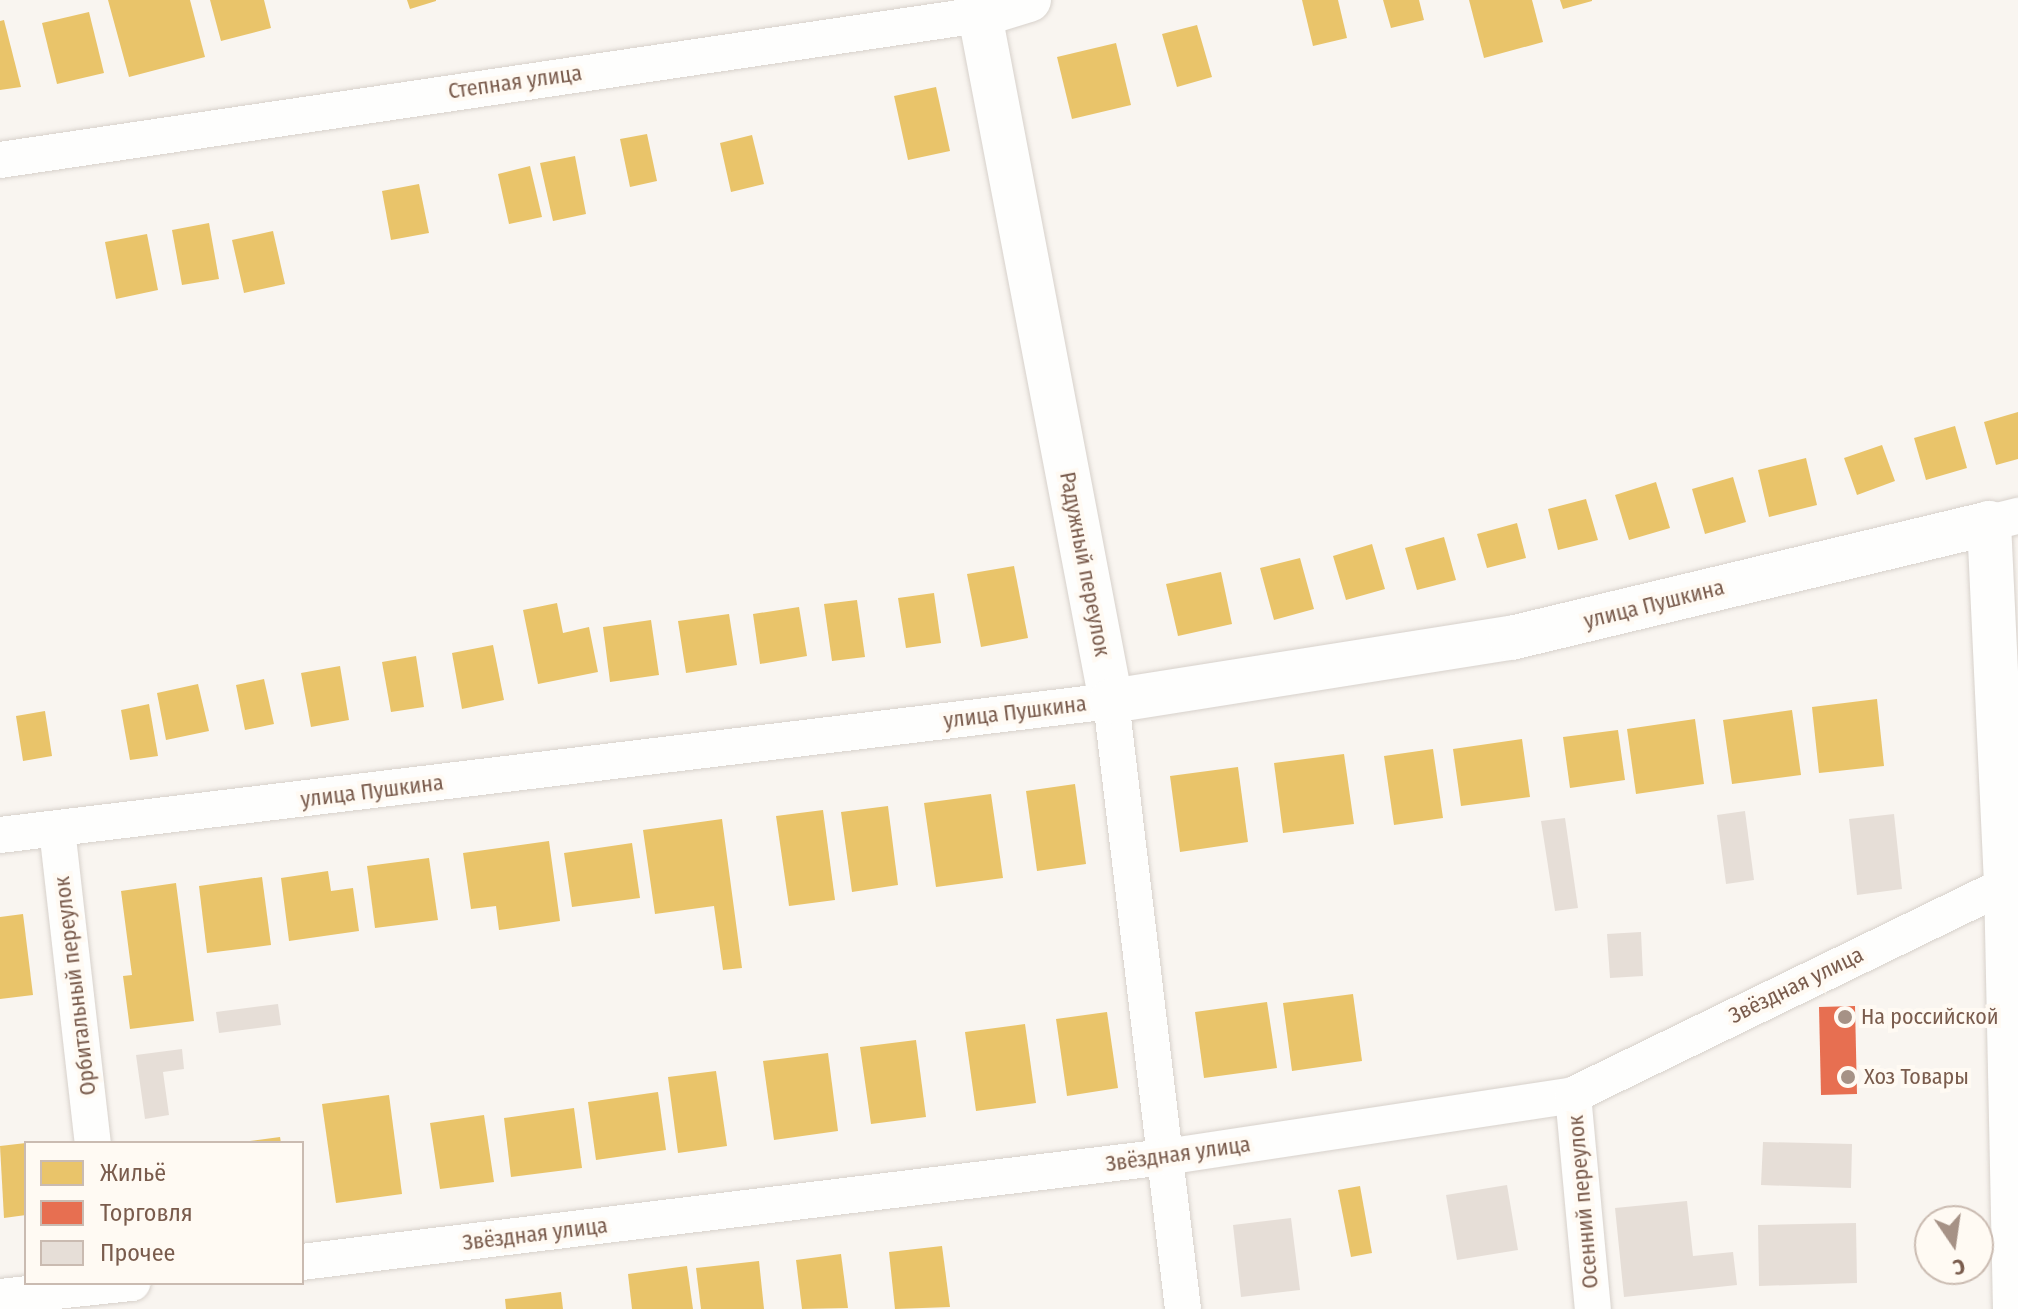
<!DOCTYPE html>
<html>
<head>
<meta charset="utf-8">
<style>
	body { margin:0 }
	#map { position:relative; width:2018px; height:1309px; overflow:hidden; background:#f9f5f0; font-family:"Fira Sans Condensed",sans-serif }
	div>[style] { position:absolute }
	[style*='--x'] { left:calc(var(--x)*1px); top:calc(var(--y)*1px); width:calc(var(--w)*1px); rotate:calc(var(--a)*1deg) }
	.homes>* { inset:0; background:#e9c46a }
	.shops>* { inset:0; background:#e76f51 }
	.building>* { inset:0; background:#e6ded7 }
	.roads { filter:drop-shadow(0 0 2px #d7d1cb) drop-shadow(0 0 2px #d7d1cb) }
	.minor>* { height:36px; margin:-18px; padding:0 18px; transform-origin:18px; border-radius:18px; background:#fefefd }
	.tertiary>* { height:44px; margin:-22px; padding:0 22px; transform-origin:22px; border-radius:22px; background:#fefefd }
	.dots>* { width:22px; height:22px; translate:-50% -50%; box-sizing:border-box; border:4px solid #fffaf3; border-radius:50% }
	span { translate:-50% -50%; white-space:nowrap; text-align:center; line-height:1.15; -webkit-text-stroke:8px #fffaf3; paint-order:stroke }
	.street-label { font-size:22px; color:#7a5c4d }
	.poi-label { font-size:22px; color:#7a5c4d }
	.left { translate:0 -50%; text-align:left }
	.legend { position:absolute; left:24px; top:1141px; width:280px; height:144px; box-sizing:border-box; background:#fffaf3; border:2px solid #cabbb1; margin:0; padding:10px 14px; list-style:none; font-size:24px; color:#7a5c4d }
	.legend li { display:flex; align-items:center; gap:16px; height:40px }
	.legend b { width:40px; border:2px solid #cabbb1 }
	.north { position:absolute; left:1914px; top:1205px; width:80px; height:80px; box-sizing:border-box; background:#fffaf3; border:2px solid #cabbb1; border-radius:50%; rotate:167deg; font-size:22px; font-weight:700; line-height:32px; text-align:center; color:#7a5c4d }
	.north::after { content:''; display:block; margin:auto; width:28px; height:36px; background:#a69286; clip-path:polygon(50% 0,100% 100%,50% 72%,0 100%) }
</style>
</head>
<body>
<div id="map">
	<div class="homes">
		<div style="clip-path:polygon(108px 0,190px 0,205px 57px,129px 77px)"></div>
		<div style="clip-path:polygon(210px 0,264px 0,271px 28px,221px 41px)"></div>
		<div style="clip-path:polygon(407px 0,436px 0,436px 1px,410px 9px)"></div>
		<div style="clip-path:polygon(1302px 0,1338px 0,1347px 38px,1313px 46px)"></div>
		<div style="clip-path:polygon(1383px 0,1419px 0,1424px 20px,1391px 28px)"></div>
		<div style="clip-path:polygon(1469px 0,1532px 0,1543px 42px,1484px 58px)"></div>
		<div style="clip-path:polygon(1560px 0,1592px 0,1592px 1px,1563px 9px)"></div>
		<div style="clip-path:polygon(89px 12px,104px 73px,57px 84px,42px 23px)"></div>
		<div style="clip-path:polygon(4px 20px,21px 87px,0 90px,0 21px)"></div>
		<div style="clip-path:polygon(1197px 25px,1212px 77px,1177px 87px,1162px 34px)"></div>
		<div style="clip-path:polygon(1116px 43px,1131px 105px,1072px 119px,1057px 57px)"></div>
		<div style="clip-path:polygon(936px 87px,950px 151px,908px 160px,894px 96px)"></div>
		<div style="clip-path:polygon(647px 134px,657px 181px,630px 187px,620px 139px)"></div>
		<div style="clip-path:polygon(752px 135px,764px 184px,731px 192px,720px 143px)"></div>
		<div style="clip-path:polygon(575px 156px,586px 214px,553px 221px,540px 163px)"></div>
		<div style="clip-path:polygon(530px 166px,542px 217px,509px 224px,498px 174px)"></div>
		<div style="clip-path:polygon(419px 184px,429px 233px,391px 240px,382px 191px)"></div>
		<div style="clip-path:polygon(209px 223px,219px 279px,182px 285px,172px 230px)"></div>
		<div style="clip-path:polygon(273px 231px,285px 284px,244px 293px,232px 240px)"></div>
		<div style="clip-path:polygon(147px 234px,158px 290px,116px 299px,105px 242px)"></div>
		<div style="clip-path:polygon(2018px 412px,2018px 459px,1996px 465px,1984px 422px)"></div>
		<div style="clip-path:polygon(1955px 426px,1967px 468px,1926px 480px,1914px 438px)"></div>
		<div style="clip-path:polygon(1882px 445px,1895px 481px,1857px 495px,1844px 458px)"></div>
		<div style="clip-path:polygon(1806px 458px,1817px 505px,1769px 517px,1758px 470px)"></div>
		<div style="clip-path:polygon(1733px 477px,1746px 522px,1705px 534px,1692px 489px)"></div>
		<div style="clip-path:polygon(1656px 482px,1670px 528px,1629px 540px,1615px 495px)"></div>
		<div style="clip-path:polygon(1586px 499px,1598px 540px,1558px 550px,1548px 509px)"></div>
		<div style="clip-path:polygon(1517px 523px,1526px 558px,1487px 568px,1477px 534px)"></div>
		<div style="clip-path:polygon(1444px 537px,1456px 580px,1417px 590px,1405px 548px)"></div>
		<div style="clip-path:polygon(1372px 544px,1385px 589px,1346px 600px,1333px 556px)"></div>
		<div style="clip-path:polygon(1300px 558px,1314px 609px,1274px 620px,1260px 568px)"></div>
		<div style="clip-path:polygon(1014px 566px,1028px 638px,981px 647px,967px 574px)"></div>
		<div style="clip-path:polygon(1221px 572px,1232px 624px,1178px 636px,1166px 584px)"></div>
		<div style="clip-path:polygon(934px 593px,941px 643px,906px 648px,898px 598px)"></div>
		<div style="clip-path:polygon(857px 600px,865px 657px,832px 661px,824px 604px)"></div>
		<div style="clip-path:polygon(557px 603px,563px 633px,589px 627px,598px 672px,538px 684px,523px 610px)"></div>
		<div style="clip-path:polygon(799px 607px,807px 656px,760px 664px,753px 614px)"></div>
		<div style="clip-path:polygon(729px 614px,737px 665px,686px 673px,678px 621px)"></div>
		<div style="clip-path:polygon(651px 620px,659px 675px,610px 682px,603px 627px)"></div>
		<div style="clip-path:polygon(493px 645px,504px 700px,462px 709px,452px 653px)"></div>
		<div style="clip-path:polygon(416px 656px,424px 707px,391px 712px,382px 662px)"></div>
		<div style="clip-path:polygon(340px 666px,349px 720px,311px 727px,301px 673px)"></div>
		<div style="clip-path:polygon(264px 679px,274px 724px,245px 730px,236px 685px)"></div>
		<div style="clip-path:polygon(198px 684px,209px 731px,166px 740px,157px 693px)"></div>
		<div style="clip-path:polygon(1877px 699px,1884px 766px,1819px 773px,1812px 707px)"></div>
		<div style="clip-path:polygon(149px 704px,158px 756px,130px 760px,121px 710px)"></div>
		<div style="clip-path:polygon(1792px 710px,1801px 775px,1732px 784px,1723px 720px)"></div>
		<div style="clip-path:polygon(45px 711px,52px 756px,23px 761px,16px 716px)"></div>
		<div style="clip-path:polygon(1695px 719px,1704px 784px,1636px 794px,1627px 729px)"></div>
		<div style="clip-path:polygon(1618px 730px,1625px 780px,1570px 788px,1563px 737px)"></div>
		<div style="clip-path:polygon(1522px 739px,1530px 797px,1461px 806px,1453px 749px)"></div>
		<div style="clip-path:polygon(1433px 749px,1443px 818px,1394px 825px,1384px 756px)"></div>
		<div style="clip-path:polygon(1344px 754px,1354px 824px,1283px 833px,1274px 763px)"></div>
		<div style="clip-path:polygon(1238px 767px,1248px 842px,1180px 852px,1170px 776px)"></div>
		<div style="clip-path:polygon(1075px 784px,1086px 864px,1037px 871px,1026px 791px)"></div>
		<div style="clip-path:polygon(991px 794px,1003px 878px,936px 887px,924px 803px)"></div>
		<div style="clip-path:polygon(888px 806px,898px 885px,852px 892px,841px 812px)"></div>
		<div style="clip-path:polygon(823px 810px,835px 900px,789px 906px,776px 816px)"></div>
		<div style="clip-path:polygon(722px 819px,742px 968px,723px 970px,714px 906px,655px 914px,643px 830px)"></div>
		<div style="clip-path:polygon(549px 841px,560px 921px,499px 930px,496px 906px,471px 909px,463px 853px)"></div>
		<div style="clip-path:polygon(632px 843px,640px 898px,572px 907px,564px 853px)"></div>
		<div style="clip-path:polygon(429px 858px,438px 920px,375px 928px,367px 866px)"></div>
		<div style="clip-path:polygon(328px 871px,331px 891px,353px 888px,359px 931px,289px 941px,281px 878px)"></div>
		<div style="clip-path:polygon(262px 877px,271px 945px,207px 953px,199px 886px)"></div>
		<div style="clip-path:polygon(176px 883px,194px 1021px,130px 1029px,123px 976px,132px 975px,121px 891px)"></div>
		<div style="clip-path:polygon(23px 914px,33px 995px,0 999px,0 917px)"></div>
		<div style="clip-path:polygon(1353px 994px,1362px 1061px,1292px 1071px,1283px 1003px)"></div>
		<div style="clip-path:polygon(1267px 1002px,1277px 1068px,1204px 1078px,1195px 1012px)"></div>
		<div style="clip-path:polygon(1107px 1012px,1118px 1088px,1067px 1096px,1056px 1019px)"></div>
		<div style="clip-path:polygon(1025px 1024px,1036px 1103px,976px 1111px,965px 1032px)"></div>
		<div style="clip-path:polygon(916px 1040px,926px 1117px,871px 1124px,860px 1047px)"></div>
		<div style="clip-path:polygon(828px 1053px,838px 1131px,774px 1140px,763px 1061px)"></div>
		<div style="clip-path:polygon(716px 1071px,727px 1146px,678px 1153px,668px 1077px)"></div>
		<div style="clip-path:polygon(658px 1092px,666px 1150px,596px 1160px,588px 1102px)"></div>
		<div style="clip-path:polygon(389px 1095px,402px 1194px,336px 1203px,322px 1104px)"></div>
		<div style="clip-path:polygon(574px 1108px,582px 1168px,511px 1177px,504px 1118px)"></div>
		<div style="clip-path:polygon(484px 1115px,494px 1182px,440px 1189px,430px 1123px)"></div>
		<div style="clip-path:polygon(280px 1137px,281px 1143px,250px 1143px,250px 1141px)"></div>
		<div style="clip-path:polygon(26px 1143px,26px 1215px,4px 1218px,0 1146px)"></div>
		<div style="clip-path:polygon(1360px 1186px,1372px 1253px,1351px 1257px,1338px 1190px)"></div>
		<div style="clip-path:polygon(942px 1246px,950px 1307px,895px 1309px,889px 1252px)"></div>
		<div style="clip-path:polygon(841px 1254px,848px 1308px,802px 1309px,796px 1260px)"></div>
		<div style="clip-path:polygon(759px 1261px,764px 1309px,701px 1309px,696px 1268px)"></div>
		<div style="clip-path:polygon(687px 1266px,693px 1309px,632px 1309px,628px 1274px)"></div>
		<div style="clip-path:polygon(561px 1292px,563px 1309px,506px 1309px,505px 1299px)"></div>
	</div>
	<div class="shops">
		<div style="clip-path:polygon(1855px 1006px,1857px 1094px,1821px 1095px,1819px 1007px)"></div>
	</div>
	<div class="building">
		<div style="clip-path:polygon(1745px 811px,1754px 880px,1726px 884px,1717px 815px)"></div>
		<div style="clip-path:polygon(1894px 814px,1902px 889px,1857px 895px,1849px 819px)"></div>
		<div style="clip-path:polygon(1565px 818px,1578px 908px,1555px 911px,1541px 821px)"></div>
		<div style="clip-path:polygon(1641px 932px,1643px 976px,1610px 978px,1607px 934px)"></div>
		<div style="clip-path:polygon(278px 1004px,281px 1025px,219px 1033px,216px 1012px)"></div>
		<div style="clip-path:polygon(182px 1049px,184px 1069px,163px 1072px,169px 1115px,145px 1119px,136px 1055px)"></div>
		<div style="clip-path:polygon(1763px 1142px,1852px 1144px,1851px 1188px,1761px 1185px)"></div>
		<div style="clip-path:polygon(1507px 1185px,1518px 1250px,1457px 1260px,1446px 1195px)"></div>
		<div style="clip-path:polygon(1687px 1201px,1693px 1256px,1733px 1252px,1737px 1285px,1624px 1297px,1615px 1208px)"></div>
		<div style="clip-path:polygon(1291px 1218px,1300px 1290px,1241px 1297px,1233px 1225px)"></div>
		<div style="clip-path:polygon(1856px 1223px,1857px 1283px,1759px 1286px,1758px 1225px)"></div>
	</div>
	<div class="roads">
		<div class="minor">
			<div style="--x:0;--y:160;--w:991;--a:-8.42"></div>
			<div style="--x:1989;--y:523;--w:30;--a:-14"></div>
			<div style="--x:57;--y:829;--w:316;--a:83.5"></div>
			<div style="--x:0;--y:835;--w:1119;--a:-6.88"></div>
			<div style="--x:1111;--y:701;--w:612;--a:83.25"></div>
			<div style="--x:1573;--y:1095;--w:215;--a:84.7"></div>
			<div style="--x:302;--y:1262;--w:869;--a:-6.94"></div>
			<div style="--x:1165;--y:1157;--w:413;--a:-8.6"></div>
			<div style="--x:1573;--y:1095;--w:495;--a:-25.9"></div>
			<div style="--x:0;--y:1297;--w:133;--a:-6.1"></div>
		</div>
		<div class="tertiary">
			<div style="--x:1029;--y:0;--w:51;--a:163"></div>
			<div style="--x:980;--y:15;--w:698;--a:79.19"></div>
			<div style="--x:1111;--y:701;--w:405;--a:-9"></div>
			<div style="--x:1511;--y:638;--w:492;--a:-13.5"></div>
			<div style="--x:1989;--y:523;--w:358;--a:87.3"></div>
			<div style="--x:2006;--y:881;--w:428;--a:88.8"></div>
		</div>
	</div>
	<div class="dots">
		<div style="left:1845px;top:1017px;background:#a69286"></div>
		<div style="left:1848px;top:1077px;background:#a69286"></div>
	</div>
	<div class="street-label">
		<span style="left:515px;top:82px;rotate:-8deg">Степная улица</span>
		<span style="left:1085px;top:564px;rotate:79deg">Радужный переулок</span>
		<span style="left:1654px;top:604px;rotate:-14deg">улица Пушкина</span>
		<span style="left:1015px;top:712px;rotate:-7deg">улица Пушкина</span>
		<span style="left:372px;top:791px;rotate:-7deg">улица Пушкина</span>
		<span style="left:1796px;top:985px;rotate:-26deg">Звёздная улица</span>
		<span style="left:75px;top:986px;rotate:-97deg">Орбитальный переулок</span>
		<span style="left:1178px;top:1154px;rotate:-8deg">Звёздная улица</span>
		<span style="left:1583px;top:1202px;rotate:-95deg">Осенний переулок</span>
		<span style="left:535px;top:1234px;rotate:-7deg">Звёздная улица</span>
	</div>
	<div class="poi-label">
		<span class="left" style="left:1861px;top:1017px">На российской</span>
		<span class="left" style="left:1864px;top:1077px">Хоз Товары</span>
	</div>
	<ul class="legend">
	<li><b style="height:22px;background:#e9c46a"></b>Жильё</li>
	<li><b style="height:22px;background:#e76f51"></b>Торговля</li>
	<li><b style="height:22px;background:#e6ded7"></b>Прочее</li>
	</ul>
	<div class="north">С</div>
</div>
</body>
</html>
